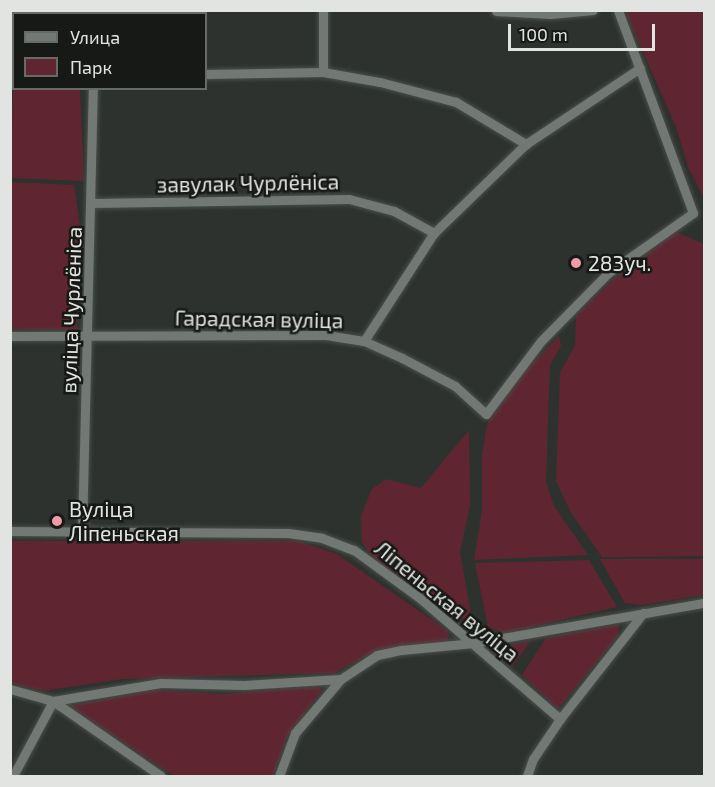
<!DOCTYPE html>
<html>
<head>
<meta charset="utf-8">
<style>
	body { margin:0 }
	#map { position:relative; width:715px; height:787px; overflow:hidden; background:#2d322e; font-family:"Exo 2",sans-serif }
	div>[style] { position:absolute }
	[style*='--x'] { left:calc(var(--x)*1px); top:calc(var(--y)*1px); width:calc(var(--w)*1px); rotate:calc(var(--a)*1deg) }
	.green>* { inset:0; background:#5f2631 }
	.roads { filter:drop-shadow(0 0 2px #4a4f4b) drop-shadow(0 0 2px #4a4f4b) }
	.street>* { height:9px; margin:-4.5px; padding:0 4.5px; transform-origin:4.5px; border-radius:4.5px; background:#727873 }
	.dots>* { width:16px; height:16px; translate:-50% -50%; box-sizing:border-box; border:3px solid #171917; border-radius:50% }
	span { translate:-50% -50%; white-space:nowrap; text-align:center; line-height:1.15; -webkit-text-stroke:5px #171917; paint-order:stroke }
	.street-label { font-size:21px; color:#e1e4e1 }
	.poi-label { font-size:21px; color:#e1e4e1 }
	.left { translate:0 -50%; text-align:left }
	.frame { position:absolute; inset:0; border:12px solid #e1e4e1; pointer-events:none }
	.legend { position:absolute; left:12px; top:12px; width:195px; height:78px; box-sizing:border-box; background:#171917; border:2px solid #686a68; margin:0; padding:8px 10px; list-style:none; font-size:18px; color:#e1e4e1 }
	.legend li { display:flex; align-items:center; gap:12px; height:30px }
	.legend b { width:30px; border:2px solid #686a68 }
	.scale { position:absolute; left:508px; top:24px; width:147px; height:27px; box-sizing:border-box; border:3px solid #e1e4e1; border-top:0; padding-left:8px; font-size:18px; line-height:21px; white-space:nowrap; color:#e1e4e1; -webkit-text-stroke:4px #171917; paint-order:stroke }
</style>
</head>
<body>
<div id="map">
	<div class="green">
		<div style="clip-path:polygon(625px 11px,704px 11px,704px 198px,688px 167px,676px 127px)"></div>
		<div style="clip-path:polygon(13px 85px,14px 88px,80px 89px,84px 181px,11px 178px)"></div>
		<div style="clip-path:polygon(11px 182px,74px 185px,80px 227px,77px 331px,11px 329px)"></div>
		<div style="clip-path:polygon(676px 232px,704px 244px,704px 556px,602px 557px,570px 511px,556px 481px,560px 372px,575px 346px,576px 315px,615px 278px)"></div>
		<div style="clip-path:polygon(559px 336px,561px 346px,550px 365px,546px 482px,554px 506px,588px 555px,474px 560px,482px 511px,482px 455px,487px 424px,522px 374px)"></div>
		<div style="clip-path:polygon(469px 430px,470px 505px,460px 552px,472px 619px,455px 618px,371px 556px,362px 542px,361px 516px,372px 489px,386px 479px,421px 488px)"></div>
		<div style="clip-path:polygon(10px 541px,299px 541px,337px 554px,448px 631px,449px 636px,447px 641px,375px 652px,334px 673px,123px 679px,43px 691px,11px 683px)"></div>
		<div style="clip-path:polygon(600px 559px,704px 559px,704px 595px,641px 605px,625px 603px)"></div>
		<div style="clip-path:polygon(589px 560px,617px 607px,505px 633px,488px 627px,475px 563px)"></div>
		<div style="clip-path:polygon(619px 624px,618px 636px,558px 709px,522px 675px,546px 638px)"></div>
		<div style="clip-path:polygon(531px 641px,512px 666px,491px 651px,496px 646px)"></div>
		<div style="clip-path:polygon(317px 686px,322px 690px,287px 737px,273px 776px,174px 776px,69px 706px,153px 690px,224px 694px)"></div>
	</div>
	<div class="roads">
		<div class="street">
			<div style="--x:91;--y:10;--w:4;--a:90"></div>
			<div style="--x:496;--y:11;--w:55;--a:3.1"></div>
			<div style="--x:551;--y:14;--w:42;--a:-5.4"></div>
			<div style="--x:323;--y:72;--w:62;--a:-90"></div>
			<div style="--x:206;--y:74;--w:117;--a:-1"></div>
			<div style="--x:323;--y:72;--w:58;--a:10"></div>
			<div style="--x:380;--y:82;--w:79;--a:14.7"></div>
			<div style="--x:456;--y:102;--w:82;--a:31"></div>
			<div style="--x:10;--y:77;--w:4;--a:0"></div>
			<div style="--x:92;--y:203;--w:257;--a:-0.9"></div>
			<div style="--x:349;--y:199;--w:47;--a:14.9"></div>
			<div style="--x:394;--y:211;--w:46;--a:28.8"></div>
			<div style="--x:10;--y:336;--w:316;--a:-0.2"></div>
			<div style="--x:326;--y:335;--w:38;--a:9"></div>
			<div style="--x:364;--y:341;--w:42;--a:24.1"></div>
			<div style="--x:402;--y:358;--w:60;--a:27.8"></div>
			<div style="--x:455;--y:386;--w:42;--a:42.1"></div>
			<div style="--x:486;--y:414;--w:91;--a:-53"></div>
			<div style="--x:541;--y:341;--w:95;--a:-45.4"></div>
			<div style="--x:608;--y:273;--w:104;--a:-35.2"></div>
			<div style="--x:693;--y:213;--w:216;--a:-110.3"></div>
			<div style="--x:364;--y:341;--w:129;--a:-57.1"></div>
			<div style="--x:434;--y:233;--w:128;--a:-44.1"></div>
			<div style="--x:526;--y:144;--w:137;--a:-33.7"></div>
			<div style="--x:10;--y:531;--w:278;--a:0.4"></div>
			<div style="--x:288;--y:533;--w:34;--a:8"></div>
			<div style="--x:322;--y:538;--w:34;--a:21"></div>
			<div style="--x:354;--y:550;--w:83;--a:36.2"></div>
			<div style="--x:421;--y:599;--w:184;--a:40.8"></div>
			<div style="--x:82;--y:532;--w:444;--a:-88.6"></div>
			<div style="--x:10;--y:689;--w:45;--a:15.6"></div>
			<div style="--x:53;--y:701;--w:131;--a:34.8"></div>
			<div style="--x:13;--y:776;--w:85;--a:-61.9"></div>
			<div style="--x:53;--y:701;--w:109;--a:-9.5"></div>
			<div style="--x:161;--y:683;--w:83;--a:1.4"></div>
			<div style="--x:244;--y:685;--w:97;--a:-3.5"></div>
			<div style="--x:341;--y:679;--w:43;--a:-33.7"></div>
			<div style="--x:377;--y:655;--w:25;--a:-12"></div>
			<div style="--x:401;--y:650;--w:73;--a:-5.5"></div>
			<div style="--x:474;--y:643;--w:233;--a:-9.9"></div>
			<div style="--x:279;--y:776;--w:46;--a:-69.6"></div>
			<div style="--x:295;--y:733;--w:71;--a:-49.6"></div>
			<div style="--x:527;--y:776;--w:18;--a:-71"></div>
			<div style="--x:533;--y:759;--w:48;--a:-56"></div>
			<div style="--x:560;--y:719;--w:135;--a:-51.9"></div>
		</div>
	</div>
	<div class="dots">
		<div style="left:576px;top:263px;background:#f39aa7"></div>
		<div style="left:57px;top:521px;background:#f39aa7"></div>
	</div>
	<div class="street-label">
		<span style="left:248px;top:183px;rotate:-1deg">завулак Чурлёніса</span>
		<span style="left:71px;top:310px;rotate:-88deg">вуліца Чурлёніса</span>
		<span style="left:259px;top:319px;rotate:1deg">Гарадская вуліца</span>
		<span style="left:447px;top:601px;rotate:39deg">Ліпеньская вуліца</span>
	</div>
	<div class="poi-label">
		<span class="left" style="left:588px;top:263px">283уч.</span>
		<span class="left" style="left:69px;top:521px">Вуліца<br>Ліпеньская</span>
	</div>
	<div class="frame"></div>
	<ul class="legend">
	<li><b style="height:8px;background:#727873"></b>Улица</li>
	<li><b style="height:16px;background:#5f2631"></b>Парк</li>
	</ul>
	<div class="scale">100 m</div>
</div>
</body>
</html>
